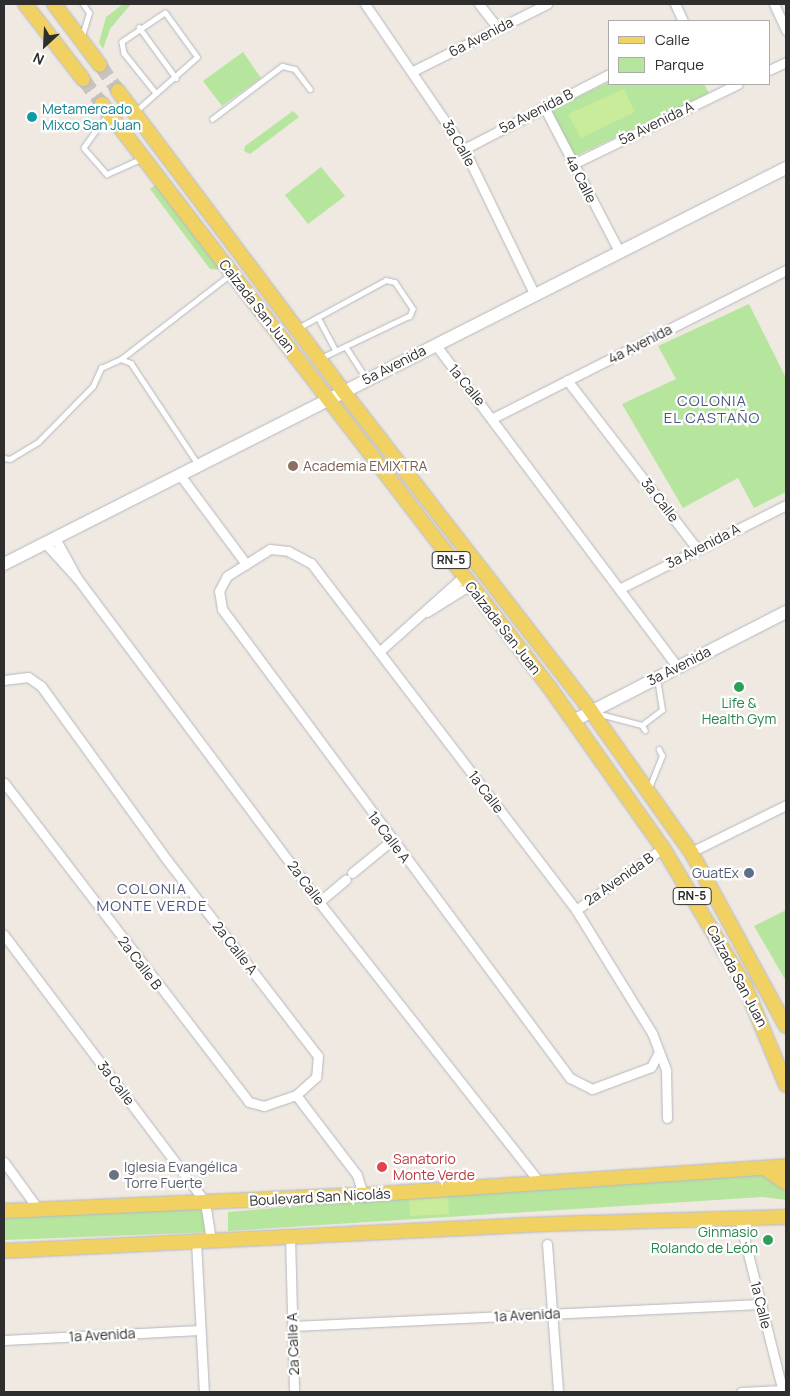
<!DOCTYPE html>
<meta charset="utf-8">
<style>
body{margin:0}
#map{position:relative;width:790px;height:1396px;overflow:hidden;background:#efe9e1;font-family:Manrope,sans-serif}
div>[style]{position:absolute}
.green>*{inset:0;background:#b6e59e}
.pitch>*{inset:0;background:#c9ec9a}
.primary-tunnel>*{height:14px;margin-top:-7px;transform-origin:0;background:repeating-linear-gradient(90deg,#c8c4bd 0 14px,transparent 0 21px)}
.roads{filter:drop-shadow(0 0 1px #b4b7c1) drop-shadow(0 0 1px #b4b7c1)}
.lane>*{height:4.5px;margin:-2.25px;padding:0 2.25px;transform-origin:2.25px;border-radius:2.25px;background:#fff}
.street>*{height:9px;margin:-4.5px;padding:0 4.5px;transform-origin:4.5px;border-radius:4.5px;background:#fff}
.secondary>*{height:12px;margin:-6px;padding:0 6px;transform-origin:6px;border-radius:6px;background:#fff}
.primary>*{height:14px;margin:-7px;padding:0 7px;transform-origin:7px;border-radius:7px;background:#f2d163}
.dots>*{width:14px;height:14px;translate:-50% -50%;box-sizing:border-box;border:2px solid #fff;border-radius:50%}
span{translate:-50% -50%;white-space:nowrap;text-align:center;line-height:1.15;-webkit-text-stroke:4.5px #fff;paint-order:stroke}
.shield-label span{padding:1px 4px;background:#fff;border:1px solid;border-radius:4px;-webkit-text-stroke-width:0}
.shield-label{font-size:12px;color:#2e2e2e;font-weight:700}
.street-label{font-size:14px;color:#2e2e2e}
.culture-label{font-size:14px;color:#0d838f}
.left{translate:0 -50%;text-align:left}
.education-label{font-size:14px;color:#785e54}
.leisure-label{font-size:14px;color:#27864d}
.right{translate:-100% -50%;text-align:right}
.service-label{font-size:14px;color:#4e5e75}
.health-label{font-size:14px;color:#be3a42}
.worship-label{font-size:14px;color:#5b616d}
.neighbourhood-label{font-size:15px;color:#4d5680;letter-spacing:1px}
.frame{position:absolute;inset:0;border:5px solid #2e2e2e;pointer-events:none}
.legend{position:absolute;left:608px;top:20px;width:162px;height:65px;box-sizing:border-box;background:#fff;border:1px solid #ababab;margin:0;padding:6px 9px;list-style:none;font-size:15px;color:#2e2e2e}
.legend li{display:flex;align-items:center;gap:10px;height:25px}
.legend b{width:25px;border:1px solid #ababab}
.north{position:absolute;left:20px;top:20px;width:50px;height:50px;-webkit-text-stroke:4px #fff;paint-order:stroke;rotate:205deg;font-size:14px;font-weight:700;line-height:20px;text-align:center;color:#2e2e2e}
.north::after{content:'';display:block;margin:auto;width:18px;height:22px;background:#2e2e2e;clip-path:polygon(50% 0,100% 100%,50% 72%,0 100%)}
</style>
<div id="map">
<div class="green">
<div style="clip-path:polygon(123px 4px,131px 4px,110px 29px,103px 49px,99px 43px,106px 17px)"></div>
<div style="clip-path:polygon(243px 52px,261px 78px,222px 106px,203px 81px)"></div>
<div style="clip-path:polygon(609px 82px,704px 84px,709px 93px,574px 157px,551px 110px)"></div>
<div style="clip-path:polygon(293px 111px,299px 117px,250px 154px,244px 151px,245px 146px)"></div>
<div style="clip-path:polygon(321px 167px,345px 196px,308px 224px,285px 195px)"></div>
<div style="clip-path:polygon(157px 184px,222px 270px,210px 269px,150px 189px)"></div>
<div style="clip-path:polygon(749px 304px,786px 378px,786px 492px,754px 508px,738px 478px,683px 508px,622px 404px,676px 379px,658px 346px)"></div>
<div style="clip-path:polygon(786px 910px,786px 981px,754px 926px)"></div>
<div style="clip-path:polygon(786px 1165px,786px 1200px,763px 1197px,228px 1231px,228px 1212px)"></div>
<div style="clip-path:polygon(210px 1208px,213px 1232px,4px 1240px,4px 1218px)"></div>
</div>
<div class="pitch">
<div style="clip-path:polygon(624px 89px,635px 112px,581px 138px,568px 114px)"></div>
<div style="clip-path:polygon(448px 1197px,449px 1214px,410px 1216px,409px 1199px)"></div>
</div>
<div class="primary-tunnel">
<div style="left:100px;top:65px;width:32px;rotate:55deg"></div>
<div style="left:83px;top:79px;width:31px;rotate:53deg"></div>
</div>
<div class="roads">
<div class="lane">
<div style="left:139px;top:27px;width:63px;rotate:54deg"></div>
<div style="left:82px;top:36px;width:24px;rotate:-73deg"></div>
<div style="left:89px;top:13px;width:11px;rotate:-124deg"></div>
<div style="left:136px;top:111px;width:81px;rotate:-41.5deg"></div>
<div style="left:197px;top:57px;width:54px;rotate:-126deg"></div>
<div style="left:165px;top:13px;width:52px;rotate:146deg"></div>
<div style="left:122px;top:42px;width:11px;rotate:80deg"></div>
<div style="left:124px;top:53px;width:51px;rotate:51.3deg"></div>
<div style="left:107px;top:116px;width:39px;rotate:126deg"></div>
<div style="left:84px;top:148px;width:35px;rotate:49deg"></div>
<div style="left:107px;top:174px;width:36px;rotate:-24deg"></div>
<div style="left:212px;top:119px;width:88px;rotate:-37.1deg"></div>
<div style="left:282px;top:66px;width:13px;rotate:13deg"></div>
<div style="left:295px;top:69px;width:25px;rotate:53deg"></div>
<div style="left:318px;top:317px;width:38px;rotate:62deg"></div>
<div style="left:298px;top:328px;width:100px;rotate:-28.6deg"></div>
<div style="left:386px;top:280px;width:9px;rotate:13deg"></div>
<div style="left:395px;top:282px;width:32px;rotate:56deg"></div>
<div style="left:413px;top:309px;width:8px;rotate:113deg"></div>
<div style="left:410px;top:316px;width:100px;rotate:154.5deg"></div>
<div style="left:346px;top:347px;width:37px;rotate:57deg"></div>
<div style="left:121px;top:359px;width:139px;rotate:-37.7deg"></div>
<div style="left:4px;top:458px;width:6px;rotate:9deg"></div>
<div style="left:10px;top:459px;width:33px;rotate:-31deg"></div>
<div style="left:38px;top:442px;width:78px;rotate:-45.5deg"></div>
<div style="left:93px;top:386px;width:20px;rotate:-66deg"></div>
<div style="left:101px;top:368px;width:22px;rotate:-24deg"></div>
<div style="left:121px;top:359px;width:11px;rotate:22deg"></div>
<div style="left:131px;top:363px;width:121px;rotate:56.4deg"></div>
<div style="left:596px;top:713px;width:48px;rotate:14.6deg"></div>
<div style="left:642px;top:725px;width:6px;rotate:59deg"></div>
<div style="left:642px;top:725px;width:25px;rotate:-37deg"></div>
<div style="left:662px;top:710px;width:31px;rotate:-99deg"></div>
<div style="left:649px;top:788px;width:35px;rotate:-68deg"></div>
<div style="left:662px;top:756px;width:7px;rotate:-117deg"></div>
</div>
<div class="street">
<div style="left:365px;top:4px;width:176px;rotate:55.7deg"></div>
<div style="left:464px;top:149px;width:160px;rotate:64.1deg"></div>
<div style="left:479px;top:4px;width:31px;rotate:52deg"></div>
<div style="left:675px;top:4px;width:19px;rotate:65deg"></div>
<div style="left:774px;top:4px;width:29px;rotate:65deg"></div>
<div style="left:415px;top:70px;width:148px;rotate:-26.6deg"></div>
<div style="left:769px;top:70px;width:19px;rotate:-25deg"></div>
<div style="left:544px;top:107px;width:162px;rotate:62.5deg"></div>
<div style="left:464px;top:149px;width:163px;rotate:-27.3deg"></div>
<div style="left:573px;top:164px;width:183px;rotate:-25.9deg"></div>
<div style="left:435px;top:344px;width:403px;rotate:53.1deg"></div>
<div style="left:567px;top:380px;width:213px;rotate:52.4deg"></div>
<div style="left:493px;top:418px;width:328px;rotate:-26.8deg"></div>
<div style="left:180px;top:475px;width:111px;rotate:53.4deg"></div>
<div style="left:55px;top:538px;width:46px;rotate:61.2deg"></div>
<div style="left:45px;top:543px;width:47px;rotate:47.6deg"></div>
<div style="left:77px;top:578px;width:404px;rotate:53.2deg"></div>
<div style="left:319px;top:902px;width:359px;rotate:51.8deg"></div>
<div style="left:621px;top:588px;width:185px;rotate:-26.7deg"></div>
<div style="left:427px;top:612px;width:51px;rotate:-32.1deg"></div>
<div style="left:380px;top:651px;width:113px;rotate:-41.8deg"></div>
<div style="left:4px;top:680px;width:24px;rotate:-7deg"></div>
<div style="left:28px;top:677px;width:16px;rotate:35deg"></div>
<div style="left:41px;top:686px;width:215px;rotate:54.1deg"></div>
<div style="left:167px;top:860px;width:247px;rotate:52.4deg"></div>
<div style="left:318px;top:1056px;width:21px;rotate:95deg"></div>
<div style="left:316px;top:1077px;width:27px;rotate:138deg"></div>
<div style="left:296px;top:1095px;width:34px;rotate:161deg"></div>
<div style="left:264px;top:1106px;width:16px;rotate:-165deg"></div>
<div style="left:249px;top:1102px;width:402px;rotate:-127.5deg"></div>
<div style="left:691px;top:852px;width:106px;rotate:-26.3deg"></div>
<div style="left:352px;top:873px;width:50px;rotate:-39.4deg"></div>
<div style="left:319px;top:902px;width:35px;rotate:-40deg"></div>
<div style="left:576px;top:910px;width:107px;rotate:-35.5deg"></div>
<div style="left:4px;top:935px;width:334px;rotate:53deg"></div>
<div style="left:205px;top:1202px;width:38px;rotate:81deg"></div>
<div style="left:658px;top:1054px;width:15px;rotate:118deg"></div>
<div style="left:651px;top:1067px;width:63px;rotate:159.6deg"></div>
<div style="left:592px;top:1089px;width:25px;rotate:-153deg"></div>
<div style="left:570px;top:1078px;width:584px;rotate:-126.58deg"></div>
<div style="left:222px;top:609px;width:18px;rotate:-99deg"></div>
<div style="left:219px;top:591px;width:17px;rotate:-62deg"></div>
<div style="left:227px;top:576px;width:51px;rotate:-32.1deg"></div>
<div style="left:270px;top:549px;width:18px;rotate:6deg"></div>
<div style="left:288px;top:551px;width:26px;rotate:28deg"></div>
<div style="left:311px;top:563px;width:437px;rotate:52.6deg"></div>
<div style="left:576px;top:910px;width:145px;rotate:58.3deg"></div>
<div style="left:652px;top:1033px;width:40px;rotate:69deg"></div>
<div style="left:666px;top:1070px;width:48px;rotate:88.8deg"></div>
<div style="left:296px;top:1095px;width:101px;rotate:52.7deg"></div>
<div style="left:357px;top:1175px;width:21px;rotate:73deg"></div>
<div style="left:4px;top:1162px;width:58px;rotate:54.1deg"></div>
<div style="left:739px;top:1218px;width:179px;rotate:75.8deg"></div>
<div style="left:290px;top:1236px;width:156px;rotate:88.5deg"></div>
<div style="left:196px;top:1241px;width:151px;rotate:87deg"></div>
<div style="left:547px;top:1244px;width:148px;rotate:85.7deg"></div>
<div style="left:292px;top:1326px;width:470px;rotate:-2.7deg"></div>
<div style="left:4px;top:1340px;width:196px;rotate:-2.9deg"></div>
<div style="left:741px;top:1392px;width:41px;rotate:-2.8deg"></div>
</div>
<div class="secondary">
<div style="left:4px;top:564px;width:877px;rotate:-26.86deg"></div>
<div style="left:573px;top:721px;width:239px;rotate:-27.1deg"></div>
</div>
<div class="primary">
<div style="left:25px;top:4px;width:95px;rotate:52.3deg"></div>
<div style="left:54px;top:4px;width:76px;rotate:53deg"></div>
<div style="left:118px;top:91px;width:375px;rotate:53.1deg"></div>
<div style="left:343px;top:391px;width:405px;rotate:52.2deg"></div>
<div style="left:591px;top:711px;width:173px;rotate:54.7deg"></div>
<div style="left:691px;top:852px;width:198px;rotate:61.4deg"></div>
<div style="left:102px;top:104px;width:736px;rotate:52.51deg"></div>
<div style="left:550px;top:688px;width:196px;rotate:54.8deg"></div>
<div style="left:663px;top:848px;width:161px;rotate:59.3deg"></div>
<div style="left:745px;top:986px;width:107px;rotate:67.5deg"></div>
<div style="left:764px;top:1168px;width:27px;rotate:34deg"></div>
<div style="left:4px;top:1211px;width:359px;rotate:-2.6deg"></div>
<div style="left:363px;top:1195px;width:424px;rotate:-3.9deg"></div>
<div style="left:4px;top:1251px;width:545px;rotate:-2.84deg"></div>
<div style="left:548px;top:1224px;width:238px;rotate:-1.7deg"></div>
</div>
</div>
<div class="dots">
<div style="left:32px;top:117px;background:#0f9aa8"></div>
<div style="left:293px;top:466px;background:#8d6e63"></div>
<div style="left:739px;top:687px;background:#2e9e5b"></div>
<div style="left:749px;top:873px;background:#5c6f8a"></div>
<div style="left:382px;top:1167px;background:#e0444e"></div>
<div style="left:114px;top:1175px;background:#6b7280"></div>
<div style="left:768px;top:1240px;background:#2e9e5b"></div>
</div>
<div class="shield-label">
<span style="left:451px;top:560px">RN-5</span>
<span style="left:692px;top:896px">RN-5</span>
</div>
<div class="street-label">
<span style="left:481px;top:37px;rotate:-27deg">6a Avenida</span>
<span style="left:536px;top:111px;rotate:-27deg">5a Avenida B</span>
<span style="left:656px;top:123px;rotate:-26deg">5a Avenida A</span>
<span style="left:459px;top:143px;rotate:60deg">3a Calle</span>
<span style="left:581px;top:179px;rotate:63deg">4a Calle</span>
<span style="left:257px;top:306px;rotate:52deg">Calzada San Juan</span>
<span style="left:640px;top:344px;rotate:-27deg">4a Avenida</span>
<span style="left:394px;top:365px;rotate:-27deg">5a Avenida</span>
<span style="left:467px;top:385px;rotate:51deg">1a Calle</span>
<span style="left:660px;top:500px;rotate:52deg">3a Calle</span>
<span style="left:703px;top:546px;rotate:-27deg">3a Avenida A</span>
<span style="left:503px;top:628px;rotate:52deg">Calzada San Juan</span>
<span style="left:679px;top:666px;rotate:-27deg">3a Avenida</span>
<span style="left:486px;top:792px;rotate:53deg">1a Calle</span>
<span style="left:389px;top:837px;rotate:53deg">1a Calle A</span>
<span style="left:619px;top:879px;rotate:-35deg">2a Avenida B</span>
<span style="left:306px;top:883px;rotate:53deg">2a Calle</span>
<span style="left:235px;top:948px;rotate:52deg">2a Calle A</span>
<span style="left:140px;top:963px;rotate:53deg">2a Calle B</span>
<span style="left:737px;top:976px;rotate:62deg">Calzada San Juan</span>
<span style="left:116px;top:1083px;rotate:53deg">3a Calle</span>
<span style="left:320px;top:1197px;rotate:-3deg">Boulevard San Nicolás</span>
<span style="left:761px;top:1305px;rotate:76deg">1a Calle</span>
<span style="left:527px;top:1315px;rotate:-3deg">1a Avenida</span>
<span style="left:102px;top:1335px;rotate:-3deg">1a Avenida</span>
<span style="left:293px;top:1344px;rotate:-92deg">2a Calle A</span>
</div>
<div class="culture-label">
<span class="left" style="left:42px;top:117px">Metamercado<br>Mixco San Juan</span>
</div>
<div class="education-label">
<span class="left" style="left:303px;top:466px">Academia EMIXTRA</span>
</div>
<div class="leisure-label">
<span style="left:739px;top:711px">Life &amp;<br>Health Gym</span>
<span class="right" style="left:758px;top:1240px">Ginmasio<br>Rolando de León</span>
</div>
<div class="service-label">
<span class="right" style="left:739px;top:873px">GuatEx</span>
</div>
<div class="health-label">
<span class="left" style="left:393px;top:1167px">Sanatorio<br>Monte Verde</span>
</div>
<div class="worship-label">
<span class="left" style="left:124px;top:1175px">Iglesia Evangélica<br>Torre Fuerte</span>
</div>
<div class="neighbourhood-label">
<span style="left:712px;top:409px">COLONIA<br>EL CASTAÑO</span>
<span style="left:152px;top:897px">COLONIA<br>MONTE VERDE</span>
</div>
<div class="frame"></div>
<ul class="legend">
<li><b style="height:6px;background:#f2d163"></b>Calle</li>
<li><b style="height:14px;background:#b6e59e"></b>Parque</li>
</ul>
<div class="north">N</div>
</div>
